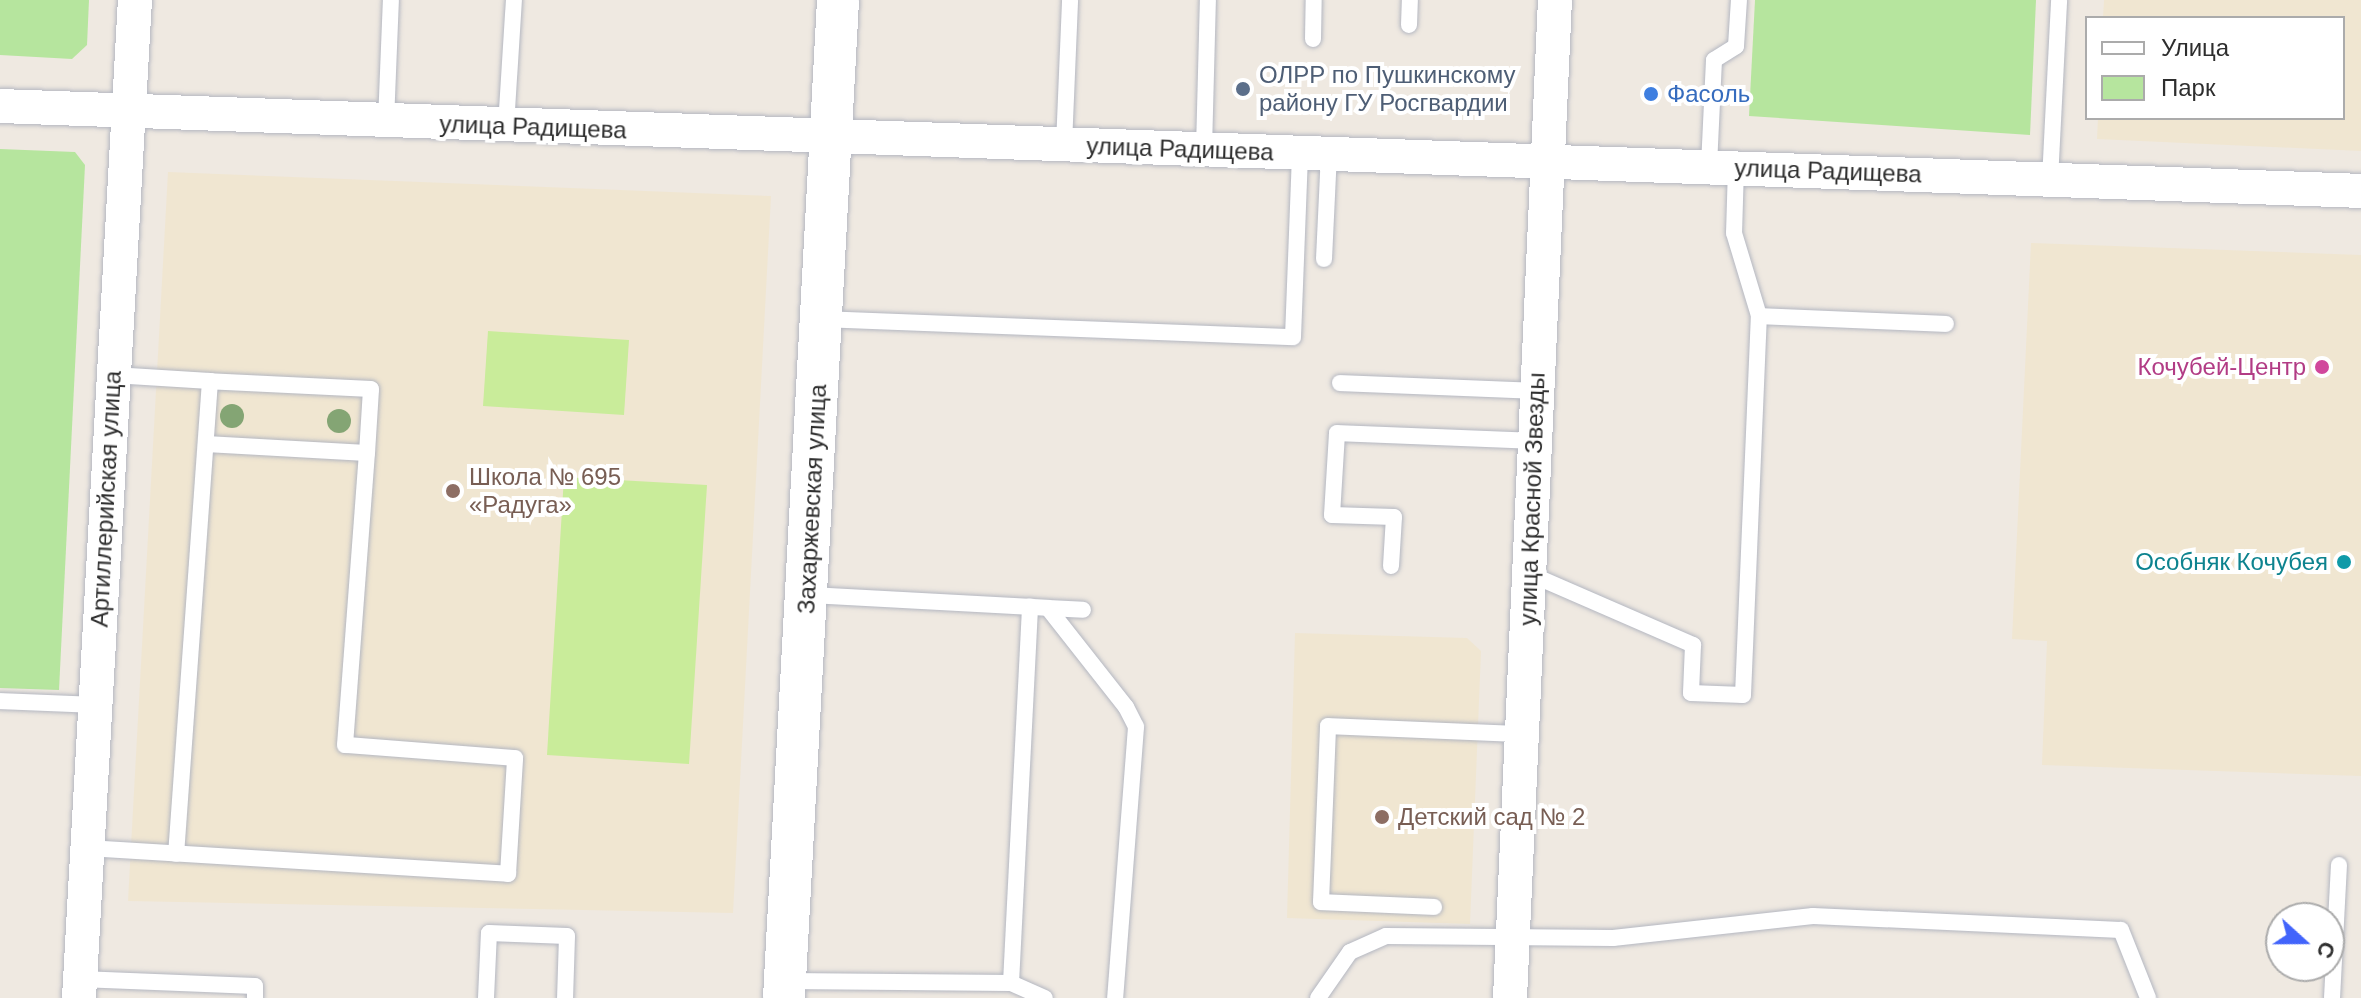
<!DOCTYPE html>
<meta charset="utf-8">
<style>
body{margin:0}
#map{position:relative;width:2361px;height:998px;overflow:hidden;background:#efe9e1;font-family:Helvetica,sans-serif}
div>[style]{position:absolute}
.education>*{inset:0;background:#f0e6d1}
.green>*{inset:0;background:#b6e59e}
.pitch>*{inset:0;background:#c9ec9a}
.roads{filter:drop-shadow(0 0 2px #b4b7c1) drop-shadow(0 0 2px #b4b7c1)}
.service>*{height:16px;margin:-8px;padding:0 8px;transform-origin:8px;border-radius:8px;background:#fff}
.minor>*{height:34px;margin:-17px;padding:0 17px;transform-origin:17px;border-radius:17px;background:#fff}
.tertiary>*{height:42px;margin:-21px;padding:0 21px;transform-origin:21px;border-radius:21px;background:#fff}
.trees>*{width:24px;height:24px;margin:-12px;border-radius:50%;background:#84a574}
.dots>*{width:22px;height:22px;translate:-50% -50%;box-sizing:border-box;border:4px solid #fff;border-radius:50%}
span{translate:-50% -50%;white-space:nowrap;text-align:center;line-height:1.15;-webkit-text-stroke:8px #fff;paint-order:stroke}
.service-label{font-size:24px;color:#4e5e75}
.left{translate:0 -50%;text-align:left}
.shop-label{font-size:24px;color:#366cbe}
.street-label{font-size:24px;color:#2e2e2e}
.hotel-label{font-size:24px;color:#b23c85}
.right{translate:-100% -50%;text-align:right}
.education-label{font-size:24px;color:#785e54}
.culture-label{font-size:24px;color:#0d838f}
.legend{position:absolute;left:2085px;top:16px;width:260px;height:104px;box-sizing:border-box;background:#fff;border:2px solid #ababab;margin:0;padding:10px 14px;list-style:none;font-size:24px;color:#2e2e2e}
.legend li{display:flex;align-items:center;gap:16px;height:40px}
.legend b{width:40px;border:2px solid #ababab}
.north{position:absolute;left:2265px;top:902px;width:80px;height:80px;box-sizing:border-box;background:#fff;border:2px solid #ababab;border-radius:50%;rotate:111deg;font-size:22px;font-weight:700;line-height:32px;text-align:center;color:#2e2e2e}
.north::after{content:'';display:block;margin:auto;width:28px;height:36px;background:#4264fb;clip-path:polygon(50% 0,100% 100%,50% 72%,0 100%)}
</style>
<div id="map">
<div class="education">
<div style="clip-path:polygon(2104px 0,2361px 0,2361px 151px,2097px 139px,2098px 118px,2343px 118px,2343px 18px,2103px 18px)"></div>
<div style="clip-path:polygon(168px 172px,771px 196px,733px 913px,128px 901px)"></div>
<div style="clip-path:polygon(2031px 243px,2361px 255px,2361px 776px,2042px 765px,2047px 641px,2012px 639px)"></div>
<div style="clip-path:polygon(1295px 633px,1467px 638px,1481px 651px,1470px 924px,1287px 918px)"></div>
</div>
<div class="green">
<div style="clip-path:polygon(0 0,89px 0,87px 45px,72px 59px,0 55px)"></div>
<div style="clip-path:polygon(1755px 0,2036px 0,2030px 135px,1749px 116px)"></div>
<div style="clip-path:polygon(0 149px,75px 152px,85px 165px,59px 690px,0 688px)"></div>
</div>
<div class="pitch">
<div style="clip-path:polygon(488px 331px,629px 340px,624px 415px,483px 406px)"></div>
<div style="clip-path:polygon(564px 477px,707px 485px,689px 764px,547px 755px)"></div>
</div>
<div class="roads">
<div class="service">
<div style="left:1409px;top:25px;width:25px;rotate:-88deg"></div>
<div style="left:1313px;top:39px;width:39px;rotate:-89deg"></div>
<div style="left:386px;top:122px;width:122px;rotate:-87.7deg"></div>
<div style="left:506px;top:126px;width:126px;rotate:-86.4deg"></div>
<div style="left:1064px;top:145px;width:145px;rotate:-87.6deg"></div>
<div style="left:1204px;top:149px;width:149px;rotate:-88.5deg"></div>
<div style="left:1709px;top:166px;width:106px;rotate:-87.3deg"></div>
<div style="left:1714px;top:60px;width:26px;rotate:-32deg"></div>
<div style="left:1736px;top:46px;width:46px;rotate:-86.3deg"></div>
<div style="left:1736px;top:167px;width:66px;rotate:91.7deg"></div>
<div style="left:1734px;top:233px;width:87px;rotate:73.2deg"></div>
<div style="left:1759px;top:316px;width:187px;rotate:2.4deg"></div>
<div style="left:2050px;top:180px;width:180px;rotate:-87.1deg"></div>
<div style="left:1324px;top:259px;width:105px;rotate:-87.3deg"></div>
<div style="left:822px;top:319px;width:471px;rotate:2.2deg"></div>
<div style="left:1293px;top:337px;width:183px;rotate:-87.8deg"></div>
<div style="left:113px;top:375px;width:97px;rotate:3.5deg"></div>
<div style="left:210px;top:381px;width:474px;rotate:94.1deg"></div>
<div style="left:1340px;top:383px;width:197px;rotate:2.3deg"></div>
<div style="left:206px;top:444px;width:161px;rotate:3.2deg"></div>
<div style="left:367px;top:453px;width:64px;rotate:-86.4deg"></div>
<div style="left:371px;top:389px;width:161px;rotate:-177.2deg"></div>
<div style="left:1391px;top:566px;width:49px;rotate:-86.5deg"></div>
<div style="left:1394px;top:517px;width:62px;rotate:-178.2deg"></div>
<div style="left:1332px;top:515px;width:82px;rotate:-86.5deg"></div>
<div style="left:1337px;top:433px;width:198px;rotate:2.3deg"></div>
<div style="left:1530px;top:574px;width:178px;rotate:23.5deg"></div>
<div style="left:1693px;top:645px;width:48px;rotate:92.4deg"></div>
<div style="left:1691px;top:693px;width:52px;rotate:2.2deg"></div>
<div style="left:1743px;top:695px;width:379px;rotate:-87.6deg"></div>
<div style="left:809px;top:595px;width:239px;rotate:3.1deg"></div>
<div style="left:1048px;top:608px;width:126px;rotate:51.8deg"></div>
<div style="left:1126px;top:707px;width:22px;rotate:63deg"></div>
<div style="left:1136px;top:727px;width:272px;rotate:94.4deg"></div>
<div style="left:1048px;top:608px;width:35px;rotate:3deg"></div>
<div style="left:0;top:701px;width:95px;rotate:2.4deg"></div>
<div style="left:87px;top:848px;width:422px;rotate:3.5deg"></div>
<div style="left:508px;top:874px;width:116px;rotate:-86.5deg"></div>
<div style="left:515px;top:758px;width:170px;rotate:-175.6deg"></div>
<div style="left:345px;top:745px;width:293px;rotate:-85.7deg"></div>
<div style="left:1434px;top:907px;width:113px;rotate:-177.5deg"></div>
<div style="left:1321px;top:902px;width:176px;rotate:-87.7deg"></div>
<div style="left:1328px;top:726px;width:194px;rotate:2.4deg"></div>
<div style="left:80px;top:979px;width:175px;rotate:2.3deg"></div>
<div style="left:255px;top:986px;width:12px;rotate:90deg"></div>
<div style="left:786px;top:981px;width:225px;rotate:0.5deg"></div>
<div style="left:1011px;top:983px;width:37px;rotate:24deg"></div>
<div style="left:1011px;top:983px;width:377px;rotate:-87.1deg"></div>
<div style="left:486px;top:998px;width:65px;rotate:-87.4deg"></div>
<div style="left:489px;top:933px;width:78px;rotate:2.2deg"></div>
<div style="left:567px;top:936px;width:62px;rotate:91.8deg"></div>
<div style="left:1318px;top:998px;width:56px;rotate:-55.2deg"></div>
<div style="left:1350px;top:952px;width:39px;rotate:-24deg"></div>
<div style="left:1386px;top:936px;width:227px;rotate:0.5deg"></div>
<div style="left:1613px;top:938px;width:201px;rotate:-6.3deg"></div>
<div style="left:1813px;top:916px;width:308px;rotate:2.6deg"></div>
<div style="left:2121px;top:930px;width:73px;rotate:68.3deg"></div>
<div style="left:2332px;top:998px;width:133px;rotate:-87deg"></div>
</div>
<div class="minor">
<div style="left:0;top:106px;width:2363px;rotate:2.06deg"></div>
<div style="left:79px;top:998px;width:1000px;rotate:-86.79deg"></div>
<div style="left:1510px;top:998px;width:999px;rotate:-87.42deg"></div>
</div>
<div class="tertiary">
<div style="left:784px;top:998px;width:999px;rotate:-86.9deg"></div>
</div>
</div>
<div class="trees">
<div style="left:232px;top:416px"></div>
<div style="left:339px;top:421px"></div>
</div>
<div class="dots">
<div style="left:1243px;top:89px;background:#5c6f8a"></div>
<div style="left:1651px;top:94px;background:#3f7fe0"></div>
<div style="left:2322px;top:367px;background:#d1479c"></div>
<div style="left:453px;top:491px;background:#8d6e63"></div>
<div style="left:2344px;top:562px;background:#0f9aa8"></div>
<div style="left:1382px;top:817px;background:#8d6e63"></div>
</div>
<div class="service-label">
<span class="left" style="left:1259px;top:89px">ОЛРР по Пушкинскому<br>району ГУ Росгвардии</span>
</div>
<div class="shop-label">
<span class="left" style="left:1667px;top:94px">Фасоль</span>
</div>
<div class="street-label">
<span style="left:533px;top:127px;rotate:2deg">улица Радищева</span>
<span style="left:1180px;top:149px;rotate:2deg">улица Радищева</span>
<span style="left:1828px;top:171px;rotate:2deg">улица Радищева</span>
<span style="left:106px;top:499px;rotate:-87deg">Артиллерийская улица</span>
<span style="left:812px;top:499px;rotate:-87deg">Захаржевская улица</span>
<span style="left:1532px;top:499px;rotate:-88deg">улица Красной Звезды</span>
</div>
<div class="hotel-label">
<span class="right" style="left:2306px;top:367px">Кочубей-Центр</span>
</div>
<div class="education-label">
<span class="left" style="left:469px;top:491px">Школа № 695<br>«Радуга»</span>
<span class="left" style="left:1398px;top:817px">Детский сад № 2</span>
</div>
<div class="culture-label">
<span class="right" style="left:2328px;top:562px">Особняк Кочубея</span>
</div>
<ul class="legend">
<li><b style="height:10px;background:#fff"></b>Улица</li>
<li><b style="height:22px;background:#b6e59e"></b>Парк</li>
</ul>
<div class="north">С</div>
</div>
